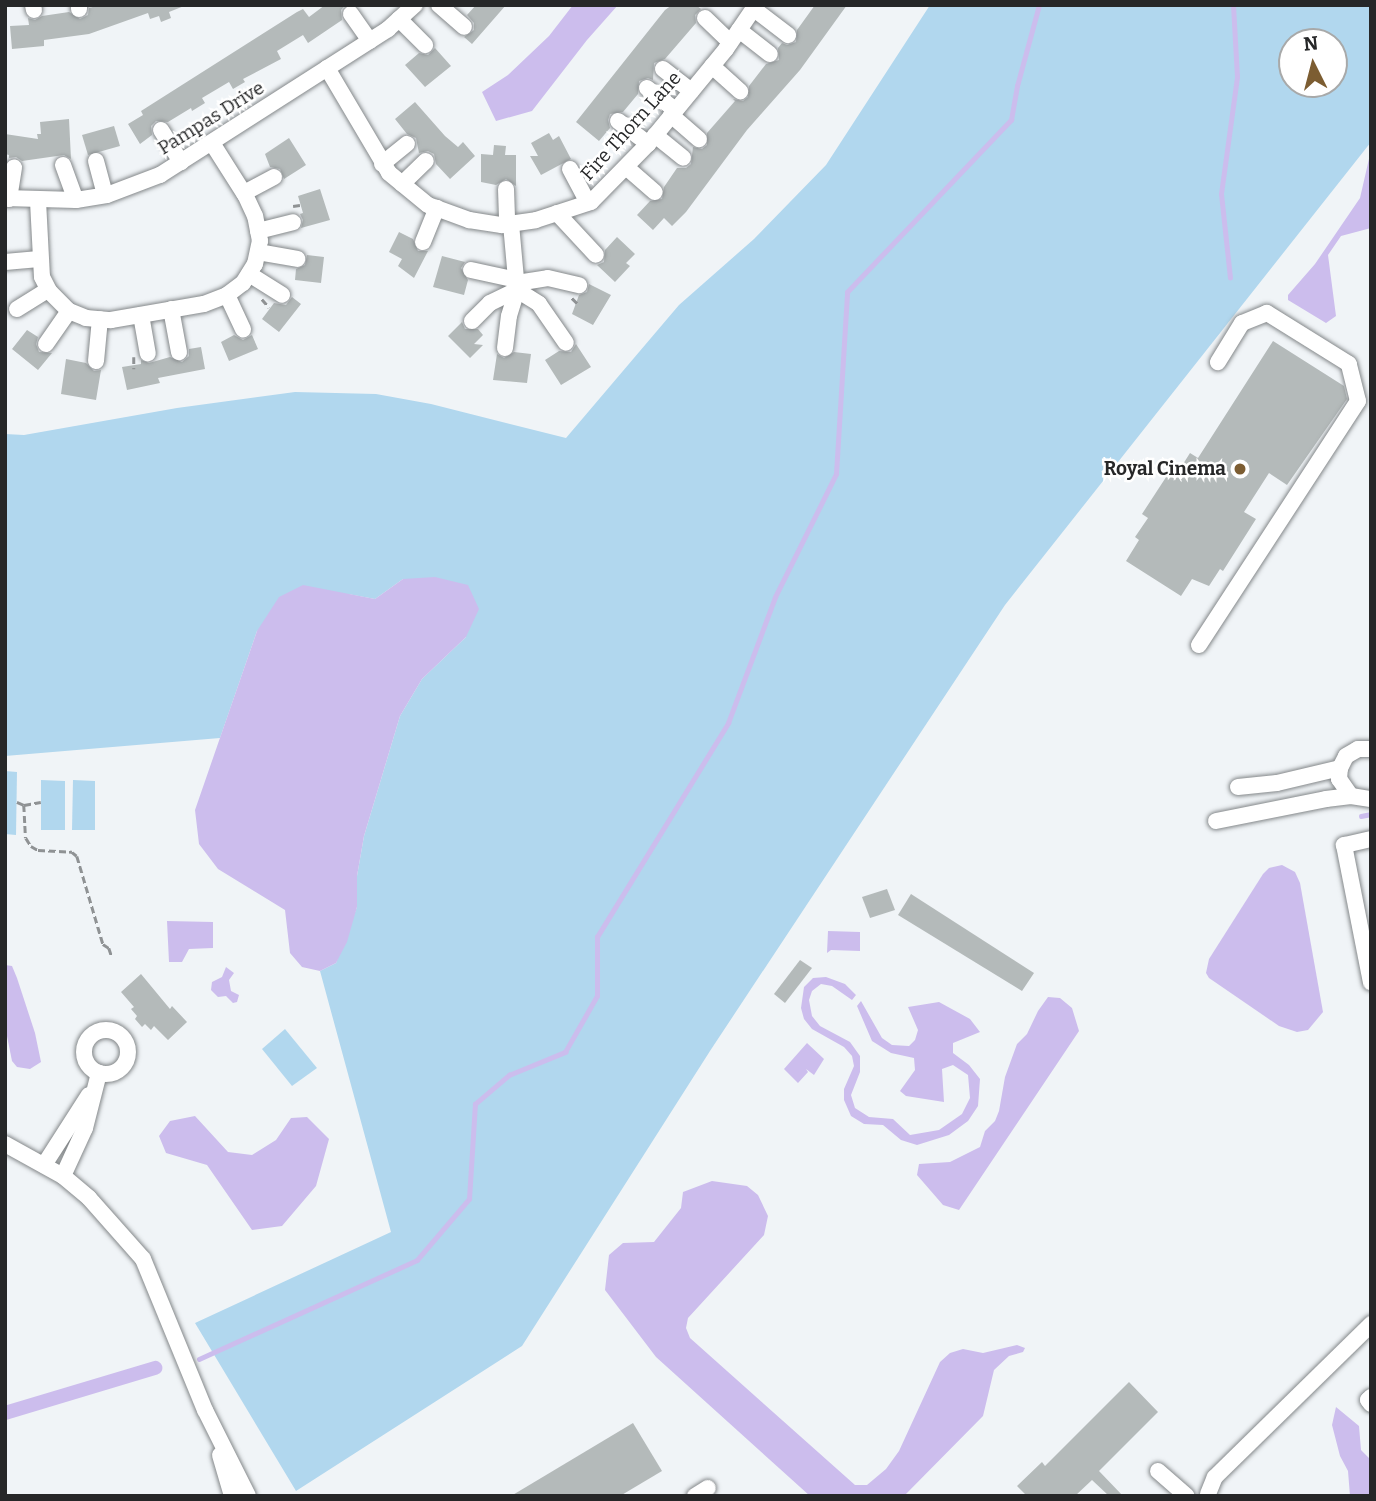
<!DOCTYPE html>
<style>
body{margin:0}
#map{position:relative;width:1376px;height:1501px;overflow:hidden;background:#f0f4f7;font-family:Bitter,serif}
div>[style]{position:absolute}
.green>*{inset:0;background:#b1d7ee}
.water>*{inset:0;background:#ccbded}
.stream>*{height:4.5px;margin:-2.25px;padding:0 2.25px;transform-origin:2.25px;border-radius:2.25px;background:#ccbded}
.canal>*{height:14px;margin:-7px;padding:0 7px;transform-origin:7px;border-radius:7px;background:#ccbded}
.building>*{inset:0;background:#b4baba}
.path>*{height:2.5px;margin-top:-1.25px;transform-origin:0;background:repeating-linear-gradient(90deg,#8f9294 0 7px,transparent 0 10.5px)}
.roads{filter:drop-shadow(0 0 2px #84888a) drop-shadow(0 0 2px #84888a)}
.minor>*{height:16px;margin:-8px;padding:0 8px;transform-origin:8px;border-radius:8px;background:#fff}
.minor>.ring{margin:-8px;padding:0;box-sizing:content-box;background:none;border:16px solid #fff;border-radius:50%}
.dots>*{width:19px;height:19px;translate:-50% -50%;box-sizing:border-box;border:4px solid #fff;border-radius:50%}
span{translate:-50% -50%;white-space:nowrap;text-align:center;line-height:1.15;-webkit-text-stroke:5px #fff;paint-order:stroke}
.street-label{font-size:19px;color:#262728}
.poi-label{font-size:19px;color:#262728;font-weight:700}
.right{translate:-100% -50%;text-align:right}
.frame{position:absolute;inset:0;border:7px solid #262728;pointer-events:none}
.north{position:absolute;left:1278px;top:28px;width:70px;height:70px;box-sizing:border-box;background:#fff;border:2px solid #a8a9a9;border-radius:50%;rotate:354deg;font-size:19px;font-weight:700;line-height:28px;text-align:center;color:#262728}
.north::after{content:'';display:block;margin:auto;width:24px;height:32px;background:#7c5d32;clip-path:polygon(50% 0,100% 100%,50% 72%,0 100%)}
</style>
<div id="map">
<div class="green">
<div style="clip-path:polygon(evenodd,930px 5px,1371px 5px,1371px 142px,1005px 605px,710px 1051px,522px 1346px,296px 1491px,195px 1323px,391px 1232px,320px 971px,336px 963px,357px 907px,357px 876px,364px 836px,400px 716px,422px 679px,466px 637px,403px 579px,375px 599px,348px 594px,257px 631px,220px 738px,5px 756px,5px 434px,24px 435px,177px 408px,295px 392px,376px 394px,431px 404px,566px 438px,679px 305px,754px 239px,826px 165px,930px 5px,1292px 42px,1334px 42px,1334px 84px,1292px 84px,1292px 42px)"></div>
<div style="clip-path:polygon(5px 771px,17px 772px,16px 835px,5px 834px)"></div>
<div style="clip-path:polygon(41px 780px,65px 781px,65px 830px,41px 830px)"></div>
<div style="clip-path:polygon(73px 780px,95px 781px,95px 830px,72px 830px)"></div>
<div style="clip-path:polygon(285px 1029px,317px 1068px,292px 1086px,262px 1049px)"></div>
</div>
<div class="water">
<div style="clip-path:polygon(573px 5px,618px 5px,587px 40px,532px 111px,496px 121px,482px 92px,508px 75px,549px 36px)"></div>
<div style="clip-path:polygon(1371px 150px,1371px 228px,1341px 236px,1328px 255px,1336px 316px,1326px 323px,1288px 300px,1288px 295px,1315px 264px,1360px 198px)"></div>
<div style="clip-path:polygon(435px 577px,468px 585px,479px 609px,466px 637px,422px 679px,400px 716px,364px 836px,357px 876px,357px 907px,347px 942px,336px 963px,320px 971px,302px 967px,290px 953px,285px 910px,218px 869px,199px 844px,195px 810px,257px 631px,279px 597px,303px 585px,375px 599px,403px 579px)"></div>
<div style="clip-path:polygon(1282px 865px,1295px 872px,1300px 883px,1323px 1012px,1308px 1030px,1297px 1032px,1279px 1026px,1209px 978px,1206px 973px,1209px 959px,1263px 874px,1269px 868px)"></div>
<div style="clip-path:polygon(167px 921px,213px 922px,213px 948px,189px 949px,182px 962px,169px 962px)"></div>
<div style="clip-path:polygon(828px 931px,860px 932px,860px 951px,831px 950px,827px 953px)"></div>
<div style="clip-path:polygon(5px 965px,12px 966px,17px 978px,35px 1033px,41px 1062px,30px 1069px,17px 1067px,12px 1061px,5px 1026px)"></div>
<div style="clip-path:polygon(226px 967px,234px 973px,229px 980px,231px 991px,239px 995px,237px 1002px,233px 1003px,226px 996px,218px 997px,211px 990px,212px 982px,222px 977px)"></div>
<div style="clip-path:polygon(826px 977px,845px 984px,856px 995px,852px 1000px,832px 986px,821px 984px,812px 991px,809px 1000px,812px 1016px,820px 1026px,850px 1042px,860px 1056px,860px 1072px,851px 1095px,855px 1108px,869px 1117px,893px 1119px,910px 1135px,939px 1130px,962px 1114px,970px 1098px,968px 1075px,953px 1065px,942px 1069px,944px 1102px,906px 1096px,900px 1091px,915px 1070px,914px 1058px,891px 1053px,872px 1041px,857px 1006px,861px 1001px,882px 1038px,892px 1045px,909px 1046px,915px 1040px,918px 1030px,908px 1007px,939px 1002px,970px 1019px,980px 1032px,953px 1043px,953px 1053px,969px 1065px,980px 1079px,978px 1106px,968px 1121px,949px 1135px,917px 1145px,901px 1140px,883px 1125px,864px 1124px,851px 1116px,844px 1100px,844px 1089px,854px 1066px,852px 1056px,844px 1047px,812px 1029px,804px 1019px,801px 1008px,804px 987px,813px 978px)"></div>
<div style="clip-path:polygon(1048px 997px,1060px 998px,1072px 1008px,1079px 1031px,959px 1210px,943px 1205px,917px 1175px,919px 1164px,950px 1162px,980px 1147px,985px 1131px,995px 1121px,999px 1111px,1005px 1077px,1017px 1044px,1027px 1034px,1038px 1011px)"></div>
<div style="clip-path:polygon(807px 1043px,824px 1059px,814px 1075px,806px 1069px,808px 1072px,798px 1083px,784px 1069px)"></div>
<div style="clip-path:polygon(195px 1116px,228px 1152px,252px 1155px,276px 1140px,291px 1118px,307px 1117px,329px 1139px,316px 1186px,282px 1226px,252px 1230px,207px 1165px,166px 1153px,159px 1136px,170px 1121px)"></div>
<div style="clip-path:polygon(712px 1181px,747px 1186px,758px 1195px,768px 1216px,764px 1235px,688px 1318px,686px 1328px,690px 1338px,855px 1485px,867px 1485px,886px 1469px,899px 1451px,940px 1362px,950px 1353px,963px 1349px,983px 1353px,1017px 1345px,1025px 1348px,1023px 1352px,1009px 1356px,994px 1370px,983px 1416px,904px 1496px,810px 1496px,656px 1357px,605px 1290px,609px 1255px,623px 1243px,654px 1242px,681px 1208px,683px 1192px)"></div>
<div style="clip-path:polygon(1336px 1407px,1359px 1426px,1361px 1450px,1371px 1460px,1371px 1496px,1350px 1496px,1348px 1471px,1340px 1456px,1332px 1425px)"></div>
</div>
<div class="stream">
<div style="left:1230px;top:278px;width:84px;rotate:-96.1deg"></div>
<div style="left:1221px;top:194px;width:118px;rotate:-82.2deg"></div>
<div style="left:1237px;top:77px;width:72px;rotate:-93.2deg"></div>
<div style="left:1361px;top:816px;width:10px;rotate:-11deg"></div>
<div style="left:199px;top:1359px;width:239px;rotate:-24.4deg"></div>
<div style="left:417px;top:1260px;width:80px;rotate:-49.6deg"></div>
<div style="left:469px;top:1199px;width:95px;rotate:-86.4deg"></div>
<div style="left:475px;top:1104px;width:45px;rotate:-40.5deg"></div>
<div style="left:509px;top:1075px;width:61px;rotate:-22.3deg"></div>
<div style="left:565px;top:1052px;width:64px;rotate:-60.3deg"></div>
<div style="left:597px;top:996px;width:59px;rotate:-90deg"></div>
<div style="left:597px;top:937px;width:251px;rotate:-58.5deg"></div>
<div style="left:728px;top:723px;width:134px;rotate:-69.5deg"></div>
<div style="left:775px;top:597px;width:137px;rotate:-63.6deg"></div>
<div style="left:836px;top:474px;width:182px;rotate:-86.5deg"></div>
<div style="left:847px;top:292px;width:238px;rotate:-46.4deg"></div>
<div style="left:1011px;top:120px;width:35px;rotate:-80deg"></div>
<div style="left:1017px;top:86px;width:84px;rotate:-74.8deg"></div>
</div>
<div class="canal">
<div style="left:5px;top:1413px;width:157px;rotate:-16.7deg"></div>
</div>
<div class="building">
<div style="clip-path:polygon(100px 5px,184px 6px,169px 12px,171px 18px,161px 22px,159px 16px,150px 19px,148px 13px,89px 34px,44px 40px,44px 46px,12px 49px,10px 26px,29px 25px,28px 18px,35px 20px,42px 16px,69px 12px,80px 19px,88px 15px,89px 8px)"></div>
<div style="clip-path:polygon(325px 5px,345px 5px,341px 10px,342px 20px,308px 43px,303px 35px,277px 51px,281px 59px,243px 79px,245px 82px,233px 89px,229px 82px,202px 98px,205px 103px,192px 111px,191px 108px,168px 122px,156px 121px,151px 126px,152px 135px,140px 144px,128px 124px,143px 115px,141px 111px,297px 12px,303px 9px,309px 17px)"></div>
<div style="clip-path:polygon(476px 5px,506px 5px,472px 44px,464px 37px,474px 30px,474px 23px,467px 15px)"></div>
<div style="clip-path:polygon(672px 5px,696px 5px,701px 9px,695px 15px,696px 23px,665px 59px,654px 63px,653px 80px,648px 78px,639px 81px,638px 94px,623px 112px,610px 114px,608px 120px,610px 128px,599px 141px,576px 122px,665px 10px)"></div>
<div style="clip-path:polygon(815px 5px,847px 5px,800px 70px,747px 130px,686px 212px,672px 226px,664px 218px,653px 230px,637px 215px,650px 201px,662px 199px,664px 187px,677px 168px,686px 168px,691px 164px,693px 147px,702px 149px,707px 145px,707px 133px,735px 101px,733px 99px,743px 101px,748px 97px,749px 86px,766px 64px,779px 60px,778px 48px,782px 43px,787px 45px,796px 42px,797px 30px)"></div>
<div style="clip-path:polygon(435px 48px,451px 66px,425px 87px,405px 65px,419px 53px,428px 55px)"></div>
<div style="clip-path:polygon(415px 102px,445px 136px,458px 147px,463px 142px,475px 156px,450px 179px,436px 164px,434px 154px,428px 151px,419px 153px,416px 138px,407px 134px,395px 119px)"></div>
<div style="clip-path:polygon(69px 119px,71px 159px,64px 155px,22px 161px,16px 157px,9px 158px,9px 155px,5px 154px,5px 134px,38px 139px,37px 134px,41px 134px,40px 122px)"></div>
<div style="clip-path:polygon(114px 126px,120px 146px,88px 155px,82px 135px)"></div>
<div style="clip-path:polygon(549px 133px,553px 140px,559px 136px,571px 159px,541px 175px,530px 156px,538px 156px,531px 143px)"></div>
<div style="clip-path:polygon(289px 138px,306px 165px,284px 179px,280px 169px,270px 167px,265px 154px)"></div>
<div style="clip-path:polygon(494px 145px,506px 146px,505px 155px,516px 155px,516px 186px,506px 179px,496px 185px,481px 182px,481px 154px,493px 155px)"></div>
<div style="clip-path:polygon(320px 189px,330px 220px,301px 228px,303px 220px,300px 214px,303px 213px,298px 196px)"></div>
<div style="clip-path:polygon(399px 232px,413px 239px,418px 251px,428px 251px,414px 278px,398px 266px,402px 259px,389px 252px)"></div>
<div style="clip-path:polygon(617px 237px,635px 254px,626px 263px,630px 266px,615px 282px,597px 265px,604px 262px,605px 250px)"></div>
<div style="clip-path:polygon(307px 255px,324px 257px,321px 283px,295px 280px,296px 269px,305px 265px)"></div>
<div style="clip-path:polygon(442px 256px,465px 262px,461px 268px,468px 280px,464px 295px,433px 287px)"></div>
<div style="clip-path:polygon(589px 284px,611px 295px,593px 325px,572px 314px,579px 295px,587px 292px)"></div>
<div style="clip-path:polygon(292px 297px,301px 304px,279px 332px,262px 319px,274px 303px,286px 305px)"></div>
<div style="clip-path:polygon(462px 322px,465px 329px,478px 329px,483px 335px,474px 344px,483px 345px,470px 358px,448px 336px)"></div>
<div style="clip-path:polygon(27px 330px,38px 337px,36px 344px,39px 352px,52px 353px,38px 370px,12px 349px)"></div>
<div style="clip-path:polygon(234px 335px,243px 340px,252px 335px,258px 349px,229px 361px,221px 342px)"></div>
<div style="clip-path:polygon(1273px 341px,1344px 386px,1347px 399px,1287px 485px,1269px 473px,1244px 512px,1256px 519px,1223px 571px,1220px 569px,1209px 586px,1192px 579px,1181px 596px,1126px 561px,1139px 540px,1135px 537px,1148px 518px,1142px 514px,1172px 468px,1178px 472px,1190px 453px,1198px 458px)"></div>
<div style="clip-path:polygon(576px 344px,591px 367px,561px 385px,545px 360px,559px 351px,571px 352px)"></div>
<div style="clip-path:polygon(201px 347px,205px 369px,158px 378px,160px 383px,127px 390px,122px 367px,141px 364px,141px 360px,149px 363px,170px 357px,182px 362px,189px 356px,189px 349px)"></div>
<div style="clip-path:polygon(514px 352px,531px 354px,527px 383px,493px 380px,497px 354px,504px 358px)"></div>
<div style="clip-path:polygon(66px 359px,86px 363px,94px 371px,101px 370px,96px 400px,61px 394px)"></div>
<div style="clip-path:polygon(887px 889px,895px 910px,870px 918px,862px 897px)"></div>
<div style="clip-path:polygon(911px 894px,1034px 973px,1022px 991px,898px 915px)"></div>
<div style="clip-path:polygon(800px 960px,812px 968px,785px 1003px,774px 994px)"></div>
<div style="clip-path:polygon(141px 974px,170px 1009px,172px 1006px,187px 1022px,168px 1040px,154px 1026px,151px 1030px,145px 1024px,142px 1027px,135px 1019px,137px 1016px,131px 1009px,134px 1007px,121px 992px)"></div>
<div style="clip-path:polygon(1129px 1382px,1158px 1412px,1099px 1471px,1123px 1496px,1109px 1496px,1092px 1480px,1075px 1496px,1027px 1496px,1017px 1486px,1042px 1462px,1045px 1466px)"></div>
<div style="clip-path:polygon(633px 1423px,662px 1471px,620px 1496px,511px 1496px)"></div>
</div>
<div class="path">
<div style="left:293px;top:206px;width:7px;rotate:-8deg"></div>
<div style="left:572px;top:298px;width:10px;rotate:45deg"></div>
<div style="left:262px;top:299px;width:11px;rotate:49deg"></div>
<div style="left:134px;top:357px;width:12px;rotate:90deg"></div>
<div style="left:17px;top:802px;width:8px;rotate:23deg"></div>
<div style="left:24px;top:805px;width:17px;rotate:-10deg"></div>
<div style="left:24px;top:805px;width:33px;rotate:87deg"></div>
<div style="left:26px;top:838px;width:9px;rotate:58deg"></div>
<div style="left:31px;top:846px;width:8px;rotate:30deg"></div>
<div style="left:38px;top:850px;width:34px;rotate:3deg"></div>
<div style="left:72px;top:852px;width:6px;rotate:39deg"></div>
<div style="left:77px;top:856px;width:92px;rotate:73.5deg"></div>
<div style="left:103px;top:944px;width:7px;rotate:34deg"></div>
<div style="left:109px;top:948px;width:9px;rotate:72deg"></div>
</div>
<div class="roads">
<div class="minor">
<div style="left:33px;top:5px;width:5px;rotate:79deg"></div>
<div style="left:79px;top:5px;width:4px;rotate:90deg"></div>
<div style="left:439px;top:5px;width:33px;rotate:41deg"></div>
<div style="left:754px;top:9px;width:43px;rotate:37.4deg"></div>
<div style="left:351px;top:14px;width:33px;rotate:55deg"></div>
<div style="left:705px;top:18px;width:35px;rotate:44deg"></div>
<div style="left:399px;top:19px;width:37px;rotate:45deg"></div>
<div style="left:739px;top:30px;width:39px;rotate:38deg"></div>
<div style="left:712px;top:66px;width:38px;rotate:42deg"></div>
<div style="left:327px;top:68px;width:122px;rotate:59.4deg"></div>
<div style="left:389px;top:173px;width:50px;rotate:39.4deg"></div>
<div style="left:428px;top:205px;width:44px;rotate:20.1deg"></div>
<div style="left:469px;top:220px;width:33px;rotate:9deg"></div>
<div style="left:502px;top:225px;width:34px;rotate:-8deg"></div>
<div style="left:536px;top:220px;width:58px;rotate:-18.1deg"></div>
<div style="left:591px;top:202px;width:81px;rotate:-45.5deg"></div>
<div style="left:648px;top:144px;width:123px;rotate:-50.6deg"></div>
<div style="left:726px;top:49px;width:53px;rotate:-55.7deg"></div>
<div style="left:663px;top:69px;width:36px;rotate:38deg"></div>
<div style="left:647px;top:88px;width:36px;rotate:38deg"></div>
<div style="left:671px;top:115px;width:37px;rotate:41deg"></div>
<div style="left:618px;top:121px;width:38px;rotate:37deg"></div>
<div style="left:161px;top:130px;width:38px;rotate:58deg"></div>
<div style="left:655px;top:135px;width:36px;rotate:39deg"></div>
<div style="left:96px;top:161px;width:35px;rotate:75deg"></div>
<div style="left:382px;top:164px;width:32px;rotate:-39deg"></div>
<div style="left:63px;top:165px;width:37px;rotate:70deg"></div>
<div style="left:626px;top:167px;width:38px;rotate:41deg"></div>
<div style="left:570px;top:169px;width:38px;rotate:62deg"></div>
<div style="left:402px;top:184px;width:33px;rotate:-44deg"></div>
<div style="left:506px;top:189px;width:36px;rotate:88deg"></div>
<div style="left:244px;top:193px;width:34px;rotate:-28deg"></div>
<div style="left:5px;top:198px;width:71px;rotate:1.6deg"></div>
<div style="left:76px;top:200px;width:31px;rotate:-9deg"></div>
<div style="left:107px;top:195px;width:57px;rotate:-20.7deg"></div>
<div style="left:160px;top:175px;width:271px;rotate:-32.6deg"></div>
<div style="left:388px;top:29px;width:36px;rotate:-42deg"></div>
<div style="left:9px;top:199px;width:32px;rotate:-81deg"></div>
<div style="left:38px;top:201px;width:76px;rotate:87deg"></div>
<div style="left:42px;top:277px;width:16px;rotate:63deg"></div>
<div style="left:49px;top:291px;width:28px;rotate:45deg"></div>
<div style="left:69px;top:311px;width:18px;rotate:22deg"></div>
<div style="left:86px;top:318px;width:25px;rotate:5deg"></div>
<div style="left:111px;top:320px;width:94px;rotate:-9.8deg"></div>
<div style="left:204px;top:304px;width:25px;rotate:-21deg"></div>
<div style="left:227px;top:295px;width:20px;rotate:-37deg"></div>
<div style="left:243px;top:283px;width:22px;rotate:-58deg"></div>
<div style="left:255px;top:264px;width:24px;rotate:-78deg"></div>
<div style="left:260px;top:241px;width:25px;rotate:-101deg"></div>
<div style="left:255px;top:216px;width:23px;rotate:-115deg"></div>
<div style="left:245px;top:195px;width:62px;rotate:-122.4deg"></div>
<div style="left:557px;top:213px;width:57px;rotate:47.1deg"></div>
<div style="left:258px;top:231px;width:36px;rotate:-14deg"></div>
<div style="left:423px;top:242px;width:37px;rotate:-68deg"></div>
<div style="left:258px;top:252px;width:40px;rotate:10deg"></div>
<div style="left:5px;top:262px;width:34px;rotate:-5deg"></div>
<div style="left:471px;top:270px;width:47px;rotate:12.3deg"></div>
<div style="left:249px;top:274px;width:39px;rotate:32deg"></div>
<div style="left:517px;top:283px;width:31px;rotate:-9deg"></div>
<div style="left:548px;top:278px;width:32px;rotate:13deg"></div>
<div style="left:517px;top:290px;width:26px;rotate:32deg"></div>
<div style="left:539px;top:304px;width:47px;rotate:55.3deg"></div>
<div style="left:227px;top:295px;width:38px;rotate:65deg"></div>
<div style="left:17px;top:309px;width:36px;rotate:-32deg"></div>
<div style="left:171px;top:309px;width:44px;rotate:79.5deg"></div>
<div style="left:141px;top:315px;width:39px;rotate:80deg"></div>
<div style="left:472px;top:321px;width:25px;rotate:-45deg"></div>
<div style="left:490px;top:303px;width:30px;rotate:-26deg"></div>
<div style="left:46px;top:344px;width:40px;rotate:-55.1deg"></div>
<div style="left:505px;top:348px;width:32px;rotate:-83deg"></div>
<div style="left:509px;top:316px;width:27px;rotate:-73deg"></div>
<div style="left:517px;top:290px;width:66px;rotate:-95.2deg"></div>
<div style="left:96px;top:361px;width:42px;rotate:-84.6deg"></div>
<div style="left:1199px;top:645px;width:291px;rotate:-56.9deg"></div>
<div style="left:1358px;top:401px;width:38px;rotate:-104deg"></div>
<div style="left:1349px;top:364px;width:97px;rotate:-148.1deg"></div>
<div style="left:1267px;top:313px;width:27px;rotate:158deg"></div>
<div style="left:1242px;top:323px;width:46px;rotate:121.6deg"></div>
<div style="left:1238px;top:787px;width:39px;rotate:-6deg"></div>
<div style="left:1277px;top:783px;width:65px;rotate:-13.4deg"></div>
<div style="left:1351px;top:796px;width:21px;rotate:-125deg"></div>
<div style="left:1339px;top:779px;width:11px;rotate:-85deg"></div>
<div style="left:1340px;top:768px;width:13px;rotate:-63deg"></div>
<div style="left:1346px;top:756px;width:14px;rotate:-30deg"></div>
<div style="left:1358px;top:749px;width:13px"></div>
<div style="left:1216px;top:821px;width:112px;rotate:-11.3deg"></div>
<div style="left:1326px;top:799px;width:25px;rotate:-7deg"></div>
<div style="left:1351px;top:796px;width:20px;rotate:9deg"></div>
<div style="left:1371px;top:839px;width:28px;rotate:167deg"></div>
<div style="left:1344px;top:845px;width:140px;rotate:78.9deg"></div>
<div class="ring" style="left:84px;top:1030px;width:28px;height:28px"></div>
<div style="left:5px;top:1144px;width:66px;rotate:28.9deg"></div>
<div style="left:63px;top:1176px;width:34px;rotate:40deg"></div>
<div style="left:89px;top:1198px;width:81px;rotate:48.5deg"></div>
<div style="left:143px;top:1259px;width:163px;rotate:67.7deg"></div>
<div style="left:205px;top:1410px;width:96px;rotate:63.4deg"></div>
<div style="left:44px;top:1165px;width:83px;rotate:-57.3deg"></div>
<div style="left:63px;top:1176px;width:53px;rotate:-65.4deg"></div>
<div style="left:85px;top:1128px;width:57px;rotate:-75.7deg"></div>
<div style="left:1371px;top:1397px;width:4px;rotate:135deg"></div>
<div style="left:1368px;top:1400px;width:5px;rotate:53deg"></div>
<div style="left:220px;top:1455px;width:43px;rotate:73.7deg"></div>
<div style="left:1158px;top:1471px;width:38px;rotate:41deg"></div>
<div style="left:1208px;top:1494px;width:18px;rotate:-68deg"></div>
<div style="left:1215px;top:1477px;width:219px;rotate:-44.4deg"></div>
<div style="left:695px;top:1496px;width:15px;rotate:-32deg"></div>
</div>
</div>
<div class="dots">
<div style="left:1240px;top:469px;background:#7c5d32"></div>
</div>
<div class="street-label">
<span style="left:211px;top:118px;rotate:-32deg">Pampas Drive</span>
<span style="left:631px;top:126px;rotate:-48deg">Fire Thorn Lane</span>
</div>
<div class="poi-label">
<span class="right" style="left:1226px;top:469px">Royal Cinema</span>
</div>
<div class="frame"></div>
<div class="north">N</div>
</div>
